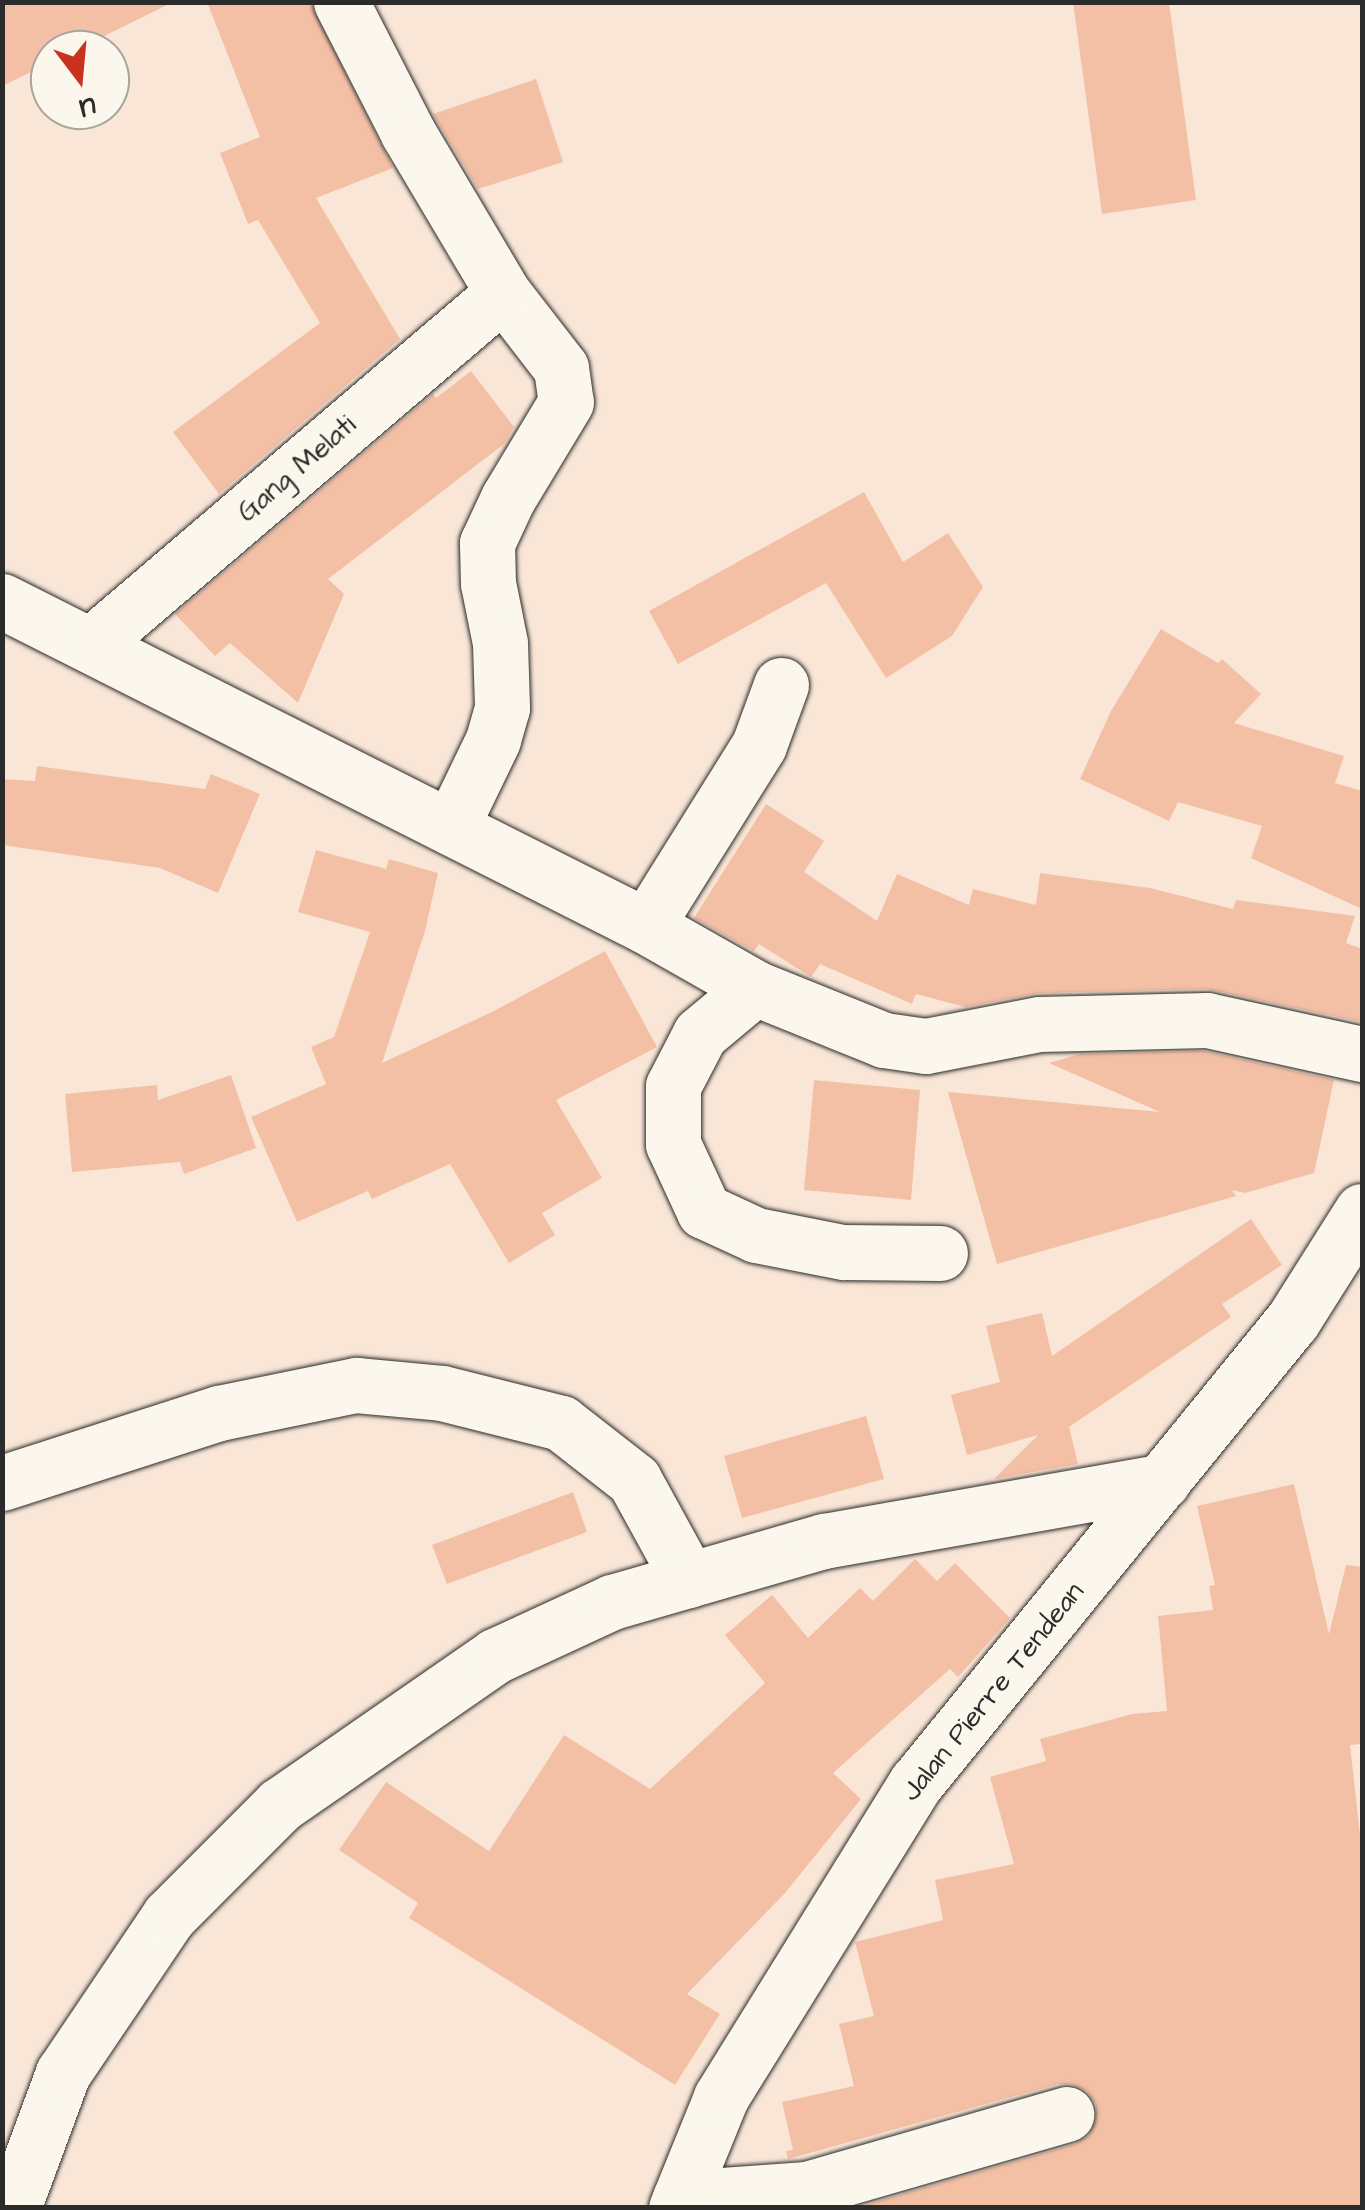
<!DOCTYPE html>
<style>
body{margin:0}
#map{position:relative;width:1365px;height:2210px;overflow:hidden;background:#f9e6d7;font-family:"Architects Daughter",sans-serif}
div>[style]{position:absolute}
.building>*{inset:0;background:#f4c0a5}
.roads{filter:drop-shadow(0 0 2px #2b2b2b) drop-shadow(0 0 2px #2b2b2b)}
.minor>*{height:55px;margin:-27.5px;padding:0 27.5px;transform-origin:27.5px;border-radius:27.5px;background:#fbf7ec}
.tertiary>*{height:55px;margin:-27.5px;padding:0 27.5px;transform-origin:27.5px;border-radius:27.5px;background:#fbf7ec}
span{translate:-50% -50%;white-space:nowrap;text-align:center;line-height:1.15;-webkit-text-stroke:8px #fbf7ec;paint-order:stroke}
.street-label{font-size:28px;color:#2b2b2b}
.frame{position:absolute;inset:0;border:5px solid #2b2b2b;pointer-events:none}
.north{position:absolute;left:30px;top:30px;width:100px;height:100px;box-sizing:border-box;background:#fbf7ec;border:2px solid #a8a59f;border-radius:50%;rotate:164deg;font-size:28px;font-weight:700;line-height:40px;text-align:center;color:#2b2b2b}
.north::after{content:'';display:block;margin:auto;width:35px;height:45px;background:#c8321e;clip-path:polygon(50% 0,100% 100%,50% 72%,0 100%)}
</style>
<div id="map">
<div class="building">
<div style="clip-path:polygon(2px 2px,173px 2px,76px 50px,50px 50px,50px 63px,2px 86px)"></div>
<div style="clip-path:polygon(207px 2px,310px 2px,393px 168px,316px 198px,400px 339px,219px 494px,173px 432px,320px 323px,258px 220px,248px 224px,220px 153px,260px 137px)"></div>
<div style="clip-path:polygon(1073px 2px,1169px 2px,1196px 200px,1102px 214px)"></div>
<div style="clip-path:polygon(536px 79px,563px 162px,478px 189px,433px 114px)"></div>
<div style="clip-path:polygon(471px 371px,514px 427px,504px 444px,328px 579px,344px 594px,298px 703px,230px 643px,215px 656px,175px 614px,433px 394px,436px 398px)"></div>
<div style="clip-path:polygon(864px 492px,903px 562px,948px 533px,983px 587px,952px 636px,886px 678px,826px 583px,678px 664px,649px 611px)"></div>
<div style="clip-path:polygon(1161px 629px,1218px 663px,1222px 659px,1261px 694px,1234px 723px,1344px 756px,1335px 783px,1362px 791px,1362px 909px,1251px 858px,1262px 826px,1178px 802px,1169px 821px,1080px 779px,1111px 711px)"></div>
<div style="clip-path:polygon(37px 766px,205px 789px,211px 774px,260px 794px,218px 893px,160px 868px,2px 845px,2px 779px,35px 781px)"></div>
<div style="clip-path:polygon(766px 804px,824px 841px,804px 872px,877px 921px,897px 874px,969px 905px,973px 889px,1036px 905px,1040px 873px,1150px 888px,1233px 909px,1236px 900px,1355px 916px,1346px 943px,1362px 949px,1362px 1022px,1207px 989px,1038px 993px,965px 1007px,916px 994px,912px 1004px,820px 964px,811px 977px,759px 944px,754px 951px,694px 918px)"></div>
<div style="clip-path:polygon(316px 850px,386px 869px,389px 859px,438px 873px,425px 931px,382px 1063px,494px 1011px,605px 951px,657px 1047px,556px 1100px,602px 1178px,542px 1213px,555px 1235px,509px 1263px,450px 1164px,372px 1199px,368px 1191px,297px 1222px,251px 1117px,326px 1084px,311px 1047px,334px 1037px,370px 932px,298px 912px)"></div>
<div style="clip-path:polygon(1204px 1051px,1334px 1080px,1314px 1173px,1245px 1193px,1232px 1190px,1236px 1196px,997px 1264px,948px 1092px,1160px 1112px,1049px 1063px,1080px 1054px)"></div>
<div style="clip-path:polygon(231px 1075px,256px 1148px,184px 1174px,180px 1162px,72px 1172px,65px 1094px,157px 1085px,158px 1100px)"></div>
<div style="clip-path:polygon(814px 1080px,920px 1090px,911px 1200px,804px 1190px)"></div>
<div style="clip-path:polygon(1251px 1219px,1282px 1265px,1222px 1304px,1231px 1317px,1069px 1427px,1078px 1464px,994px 1479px,1038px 1435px,967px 1455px,951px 1395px,1000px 1382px,986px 1326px,1042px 1313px,1052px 1356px)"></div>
<div style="clip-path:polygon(866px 1416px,884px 1479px,742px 1518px,724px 1456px)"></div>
<div style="clip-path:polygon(1294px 1484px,1329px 1634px,1346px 1565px,1362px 1567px,1362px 1744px,1350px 1745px,1362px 1852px,1362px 2208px,855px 2208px,1075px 2144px,1089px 2135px,1096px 2120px,1096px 2104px,1087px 2091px,1072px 2084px,1058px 2084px,788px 2159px,786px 2151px,793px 2150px,782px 2102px,854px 2086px,839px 2024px,874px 2016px,855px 1942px,943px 1920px,935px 1880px,1014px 1864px,990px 1777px,1046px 1761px,1040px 1739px,1132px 1714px,1167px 1711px,1158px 1616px,1213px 1610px,1209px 1586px,1215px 1585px,1197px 1506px)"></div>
<div style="clip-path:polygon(573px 1492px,587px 1532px,447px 1584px,432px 1545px)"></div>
<div style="clip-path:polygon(915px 1559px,937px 1581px,955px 1563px,1010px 1618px,958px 1677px,950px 1669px,833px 1773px,861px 1799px,785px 1893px,687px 1994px,720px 2014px,675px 2085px,409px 1918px,418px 1903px,339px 1850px,386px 1782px,489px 1851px,564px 1735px,650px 1789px,765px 1683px,725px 1635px,772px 1595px,808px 1638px,860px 1588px,873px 1601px)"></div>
</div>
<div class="roads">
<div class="minor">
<div style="left:341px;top:2px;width:147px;rotate:62.9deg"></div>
<div style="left:408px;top:133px;width:186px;rotate:59.3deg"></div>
<div style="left:503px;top:293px;width:95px;rotate:52.3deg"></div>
<div style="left:561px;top:368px;width:34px;rotate:82deg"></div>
<div style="left:566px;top:402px;width:112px;rotate:121.1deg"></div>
<div style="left:508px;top:498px;width:50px;rotate:115deg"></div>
<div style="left:487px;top:543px;width:40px;rotate:88.6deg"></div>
<div style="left:488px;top:583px;width:61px;rotate:78.7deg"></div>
<div style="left:500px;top:643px;width:65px;rotate:88.2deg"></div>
<div style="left:502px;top:708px;width:33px;rotate:106deg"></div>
<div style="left:493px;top:740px;width:97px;rotate:115.8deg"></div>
<div style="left:2px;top:601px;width:721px;rotate:26.78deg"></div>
<div style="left:646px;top:926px;width:125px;rotate:29.6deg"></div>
<div style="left:755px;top:988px;width:139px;rotate:22deg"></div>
<div style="left:884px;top:1040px;width:42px;rotate:8.1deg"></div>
<div style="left:926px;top:1046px;width:115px;rotate:-11deg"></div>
<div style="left:1039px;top:1024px;width:168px;rotate:-1.4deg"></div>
<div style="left:1207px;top:1020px;width:159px;rotate:12.4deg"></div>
<div style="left:92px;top:644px;width:540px;rotate:-40.5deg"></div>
<div style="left:646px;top:926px;width:213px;rotate:-58deg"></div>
<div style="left:759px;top:745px;width:64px;rotate:-69.9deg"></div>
<div style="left:755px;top:988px;width:72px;rotate:140.1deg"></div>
<div style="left:700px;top:1034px;width:59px;rotate:117.4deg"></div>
<div style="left:673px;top:1086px;width:58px;rotate:90deg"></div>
<div style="left:673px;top:1144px;width:74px;rotate:65.2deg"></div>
<div style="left:704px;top:1211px;width:57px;rotate:24.8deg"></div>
<div style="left:756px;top:1235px;width:89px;rotate:11.1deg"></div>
<div style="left:843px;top:1252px;width:97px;rotate:0.6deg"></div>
<div style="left:2px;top:1483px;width:228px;rotate:-17.9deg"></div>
<div style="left:219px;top:1413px;width:140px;rotate:-11.6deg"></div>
<div style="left:356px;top:1385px;width:86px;rotate:5.3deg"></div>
<div style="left:442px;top:1393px;width:123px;rotate:14.1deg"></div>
<div style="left:561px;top:1423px;width:93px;rotate:38deg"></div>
<div style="left:634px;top:1480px;width:114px;rotate:61.2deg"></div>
<div style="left:680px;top:2198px;width:127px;rotate:-4.1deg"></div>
<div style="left:807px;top:2189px;width:270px;rotate:-16.1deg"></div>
<div style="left:13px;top:2208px;width:144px;rotate:-69.7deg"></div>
<div style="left:63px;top:2073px;width:189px;rotate:-56deg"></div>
<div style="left:169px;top:1916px;width:157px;rotate:-45deg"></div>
<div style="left:280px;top:1805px;width:262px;rotate:-34.7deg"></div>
<div style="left:495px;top:1656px;width:129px;rotate:-24.8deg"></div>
<div style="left:612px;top:1602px;width:221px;rotate:-16.1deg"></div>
<div style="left:824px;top:1541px;width:344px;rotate:-10deg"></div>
</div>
<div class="tertiary">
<div style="left:676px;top:2208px;width:120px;rotate:-67.9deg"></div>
<div style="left:721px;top:2097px;width:370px;rotate:-58.2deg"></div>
<div style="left:916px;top:1783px;width:597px;rotate:-50.85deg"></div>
<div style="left:1293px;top:1320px;width:129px;rotate:-57.7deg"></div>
</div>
</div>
<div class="street-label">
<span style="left:297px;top:469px;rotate:-41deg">Gang Melati</span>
<span style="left:993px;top:1692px;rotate:-51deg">Jalan Pierre Tendean</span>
</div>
<div class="frame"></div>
<div class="north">U</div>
</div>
